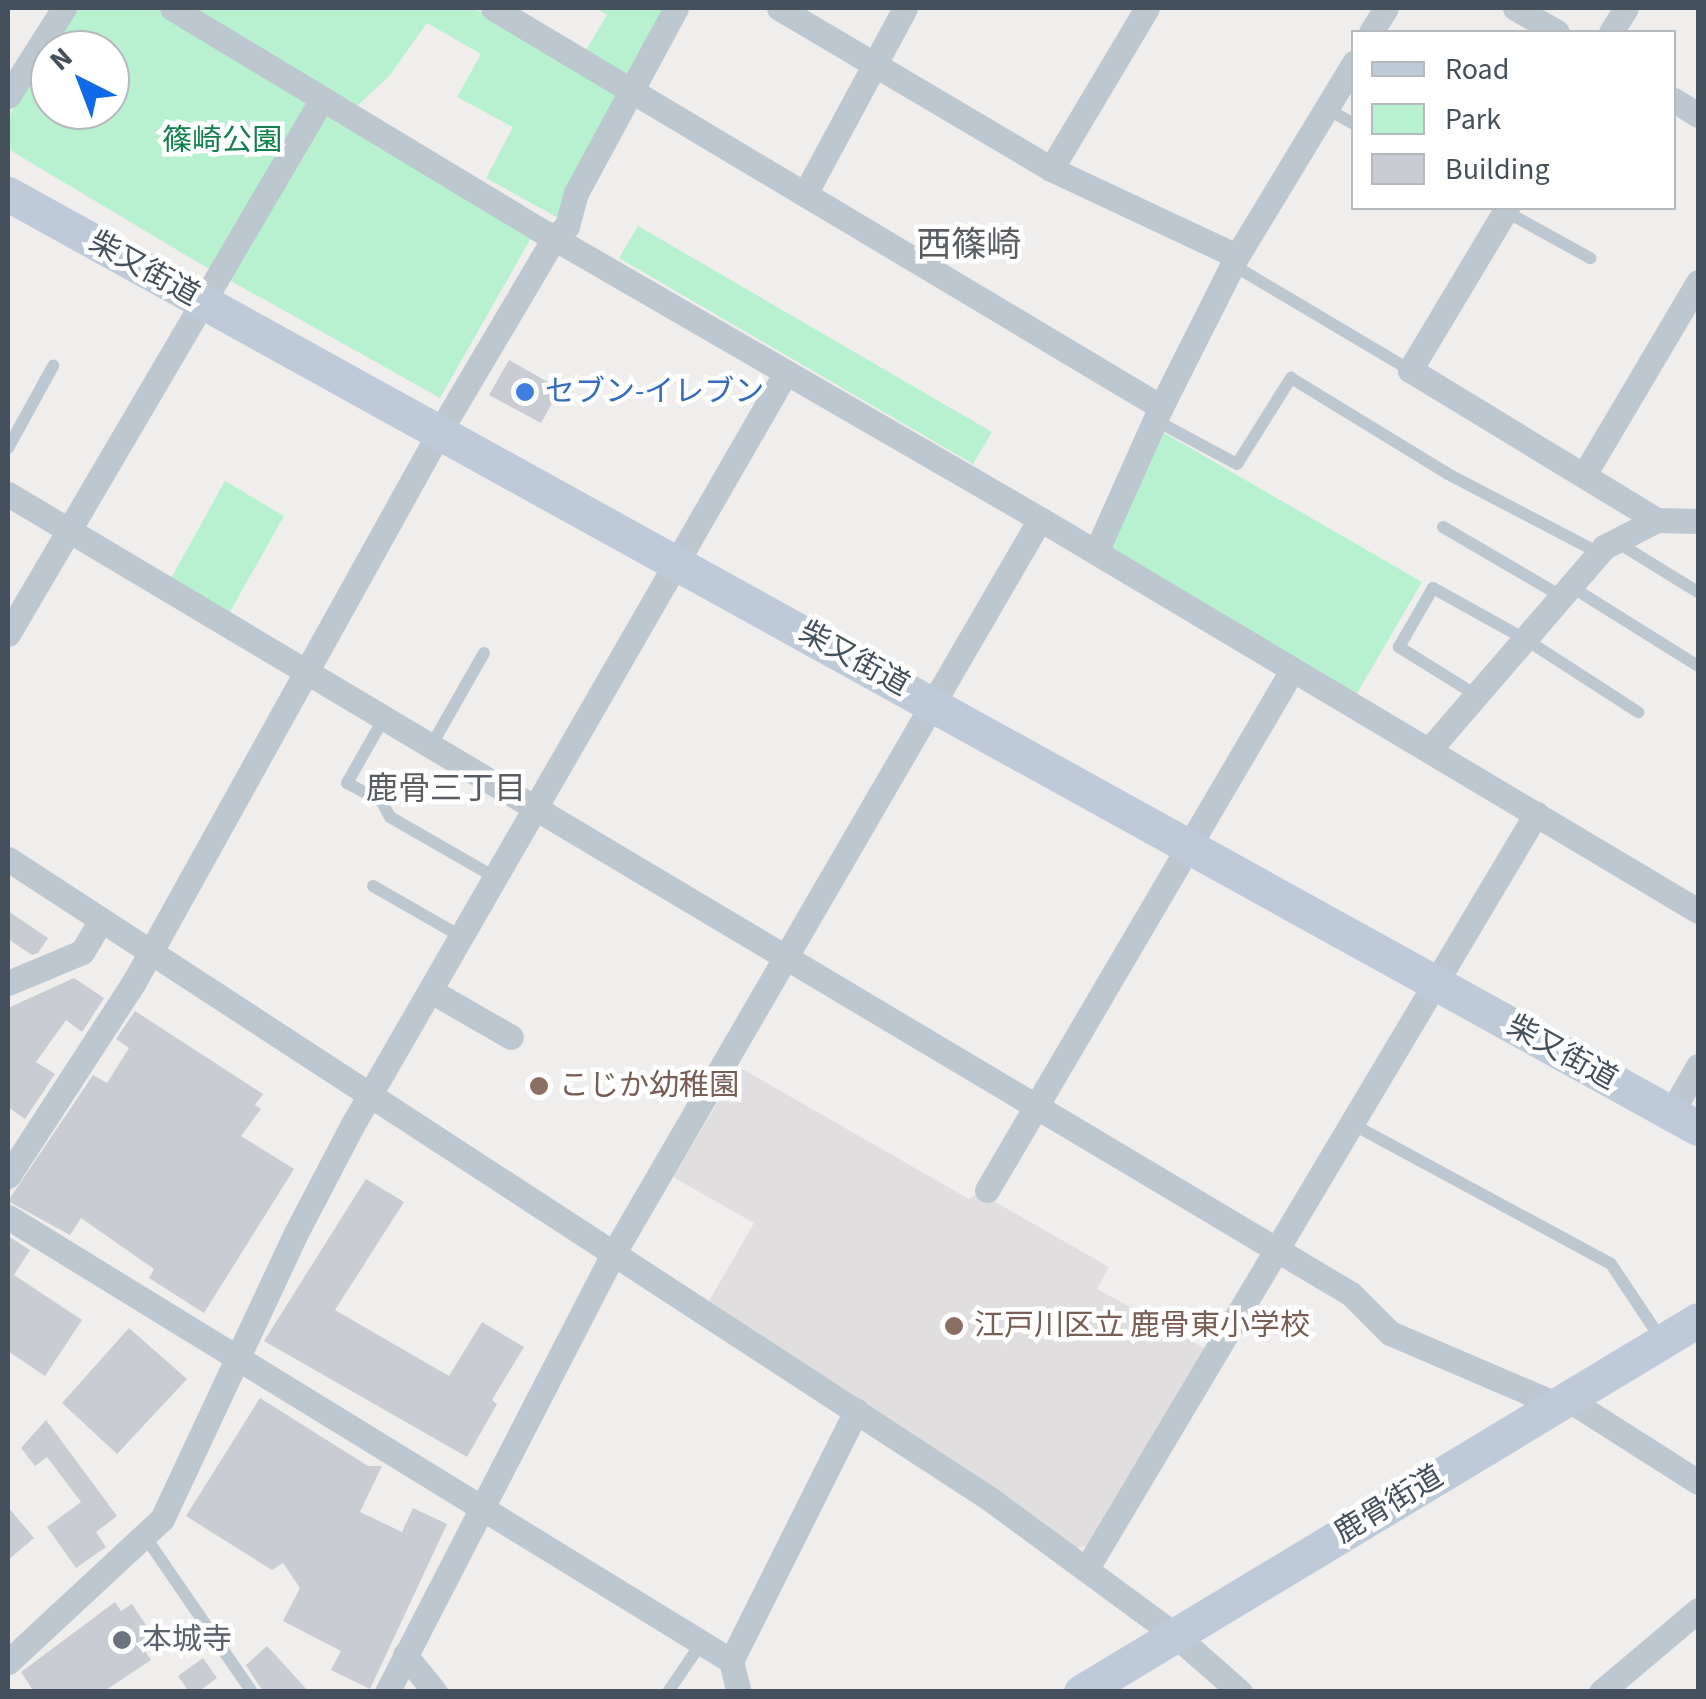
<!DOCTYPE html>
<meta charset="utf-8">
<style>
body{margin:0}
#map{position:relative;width:1706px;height:1699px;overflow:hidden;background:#f0eded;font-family:"Source Sans 3","Noto Sans JP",sans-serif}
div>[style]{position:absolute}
.education>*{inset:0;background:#e1dedf}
.green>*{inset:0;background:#b8f1cf}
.building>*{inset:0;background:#c9ccd2}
.lane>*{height:12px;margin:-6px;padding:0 6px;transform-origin:6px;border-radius:6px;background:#bcc7d0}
.street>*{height:25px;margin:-12.5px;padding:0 12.5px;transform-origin:12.5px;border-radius:12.5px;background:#bcc7d0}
.secondary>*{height:35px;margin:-17.5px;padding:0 17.5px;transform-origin:17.5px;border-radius:17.5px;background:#becad7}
.dots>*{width:28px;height:28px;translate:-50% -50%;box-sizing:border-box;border:5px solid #fff;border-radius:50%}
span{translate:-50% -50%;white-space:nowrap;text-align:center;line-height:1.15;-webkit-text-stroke:9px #fff;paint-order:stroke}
.park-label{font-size:30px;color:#12804a}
.street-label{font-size:30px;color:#44505b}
.shop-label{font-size:30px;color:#366cbe}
.left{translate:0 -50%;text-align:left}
.education-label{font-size:30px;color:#785e54}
.worship-label{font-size:30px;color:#5b616d}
.neighbourhood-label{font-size:32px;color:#595d62}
.quarter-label{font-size:35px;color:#595d62}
.frame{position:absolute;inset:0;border:10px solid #44505b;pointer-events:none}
.legend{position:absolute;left:1351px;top:30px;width:325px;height:180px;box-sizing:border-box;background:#fff;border:2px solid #b4b9bd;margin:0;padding:12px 18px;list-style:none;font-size:30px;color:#44505b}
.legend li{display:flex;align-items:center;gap:20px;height:50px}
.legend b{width:50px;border:2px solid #b4b9bd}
.north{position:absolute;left:30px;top:30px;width:100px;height:100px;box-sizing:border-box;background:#fff;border:2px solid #b4b9bd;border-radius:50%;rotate:318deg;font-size:28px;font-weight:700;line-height:40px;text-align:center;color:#44505b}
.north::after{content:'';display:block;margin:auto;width:35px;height:45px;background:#106ae7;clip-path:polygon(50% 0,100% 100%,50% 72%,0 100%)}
</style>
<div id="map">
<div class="education">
<div style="clip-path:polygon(739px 1067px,969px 1199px,978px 1192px,1109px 1267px,1097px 1289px,1206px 1349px,1087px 1546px,1077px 1548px,708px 1303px,754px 1223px,673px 1177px)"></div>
</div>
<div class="green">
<div style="clip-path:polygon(evenodd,74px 8px,474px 8px,619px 93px,560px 219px,486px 178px,513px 127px,457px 97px,481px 54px,427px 23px,390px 75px,354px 109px,531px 238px,440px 398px,199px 263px,8px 149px,8px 118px,74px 8px,50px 50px,110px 50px,110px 110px,50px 110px,50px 50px)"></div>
<div style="clip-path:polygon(596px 8px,665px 8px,627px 76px,586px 50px,607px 15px)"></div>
<div style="clip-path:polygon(638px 226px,992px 432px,973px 464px,619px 258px)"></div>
<div style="clip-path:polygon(1159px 430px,1422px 582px,1356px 695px,1098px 547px)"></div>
<div style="clip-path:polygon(225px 481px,284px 516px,227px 617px,169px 582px)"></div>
</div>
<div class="building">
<div style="clip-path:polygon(509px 360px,560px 389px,541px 423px,489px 395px)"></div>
<div style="clip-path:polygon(8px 911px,48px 938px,38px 953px,32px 955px,8px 939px)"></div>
<div style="clip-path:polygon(74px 978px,104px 998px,82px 1032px,66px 1020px,36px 1062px,55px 1074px,25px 1119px,8px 1107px,8px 1008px)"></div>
<div style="clip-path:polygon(135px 1011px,263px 1094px,255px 1105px,261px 1109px,241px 1136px,294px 1169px,204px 1313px,149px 1278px,154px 1269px,81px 1218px,70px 1235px,8px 1201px,93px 1075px,107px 1083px,129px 1048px,116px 1039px)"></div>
<div style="clip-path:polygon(366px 1179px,404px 1202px,335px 1310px,449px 1376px,482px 1322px,524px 1347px,492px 1400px,497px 1404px,467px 1457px,264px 1341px)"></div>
<div style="clip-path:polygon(8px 1236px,30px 1250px,14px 1275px,82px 1320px,45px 1376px,8px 1351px)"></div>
<div style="clip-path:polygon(129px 1328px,187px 1379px,117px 1454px,62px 1403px)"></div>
<div style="clip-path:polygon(260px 1398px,368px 1466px,382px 1466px,360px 1512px,402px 1532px,413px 1508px,447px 1524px,370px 1689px,331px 1670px,341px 1651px,283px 1621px,300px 1588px,283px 1563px,272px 1570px,186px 1516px)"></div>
<div style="clip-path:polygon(46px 1420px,117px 1516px,96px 1532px,106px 1547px,76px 1568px,47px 1527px,81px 1502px,47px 1457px,35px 1466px,21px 1448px)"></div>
<div style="clip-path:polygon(8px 1507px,34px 1538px,8px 1560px)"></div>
<div style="clip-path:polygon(115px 1602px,121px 1611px,132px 1604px,158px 1643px,145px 1651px,151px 1660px,103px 1692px,34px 1692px,21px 1672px)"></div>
<div style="clip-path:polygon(267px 1646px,281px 1661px,309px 1692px,265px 1692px,260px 1687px,246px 1665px)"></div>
<div style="clip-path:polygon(203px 1658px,217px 1678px,198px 1692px,189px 1692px,178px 1676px)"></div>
</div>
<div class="lane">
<div style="left:1327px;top:109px;width:31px;rotate:29deg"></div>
<div style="left:1501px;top:209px;width:102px;rotate:28.8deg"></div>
<div style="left:1233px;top:265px;width:206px;rotate:30.7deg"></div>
<div style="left:1155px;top:420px;width:93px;rotate:28.2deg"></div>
<div style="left:1237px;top:464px;width:102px;rotate:-57.9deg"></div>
<div style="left:1291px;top:378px;width:184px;rotate:31.4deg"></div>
<div style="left:1448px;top:474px;width:170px;rotate:27.6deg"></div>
<div style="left:8px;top:448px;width:94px;rotate:-61.2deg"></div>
<div style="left:1443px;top:527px;width:137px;rotate:30.3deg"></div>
<div style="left:1615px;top:541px;width:97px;rotate:31.6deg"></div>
<div style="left:1570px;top:586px;width:151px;rotate:32deg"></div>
<div style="left:1476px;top:695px;width:91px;rotate:-148.1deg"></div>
<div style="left:1399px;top:647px;width:68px;rotate:-60deg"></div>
<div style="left:1433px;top:588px;width:105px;rotate:29deg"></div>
<div style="left:1525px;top:639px;width:135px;rotate:32.9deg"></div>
<div style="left:384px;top:718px;width:75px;rotate:119.6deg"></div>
<div style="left:347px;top:783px;width:40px;rotate:28deg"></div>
<div style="left:382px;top:802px;width:17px;rotate:62deg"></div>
<div style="left:390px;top:817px;width:122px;rotate:29.9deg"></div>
<div style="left:431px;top:746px;width:107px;rotate:-60.3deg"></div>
<div style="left:373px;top:886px;width:103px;rotate:29.8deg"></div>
<div style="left:1354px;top:1125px;width:292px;rotate:28.4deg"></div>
<div style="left:1611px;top:1264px;width:90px;rotate:56.3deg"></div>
<div style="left:144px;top:1535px;width:191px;rotate:55.5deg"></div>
<div style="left:668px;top:1692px;width:57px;rotate:-55.8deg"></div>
</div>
<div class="street">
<div style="left:172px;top:8px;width:430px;rotate:31.1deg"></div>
<div style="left:540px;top:230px;width:578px;rotate:30.03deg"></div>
<div style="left:1040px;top:519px;width:766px;rotate:30.78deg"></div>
<div style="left:493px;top:8px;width:778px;rotate:30.85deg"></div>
<div style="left:779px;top:8px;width:316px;rotate:30.6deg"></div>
<div style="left:1051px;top:169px;width:205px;rotate:25.1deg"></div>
<div style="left:1515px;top:8px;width:48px;rotate:29.7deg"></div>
<div style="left:1371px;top:32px;width:28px;rotate:-58deg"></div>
<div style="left:1611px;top:32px;width:28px;rotate:-58deg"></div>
<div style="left:8px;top:96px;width:104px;rotate:-57.5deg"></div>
<div style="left:1674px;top:100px;width:28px;rotate:32deg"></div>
<div style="left:1051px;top:169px;width:187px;rotate:-59.2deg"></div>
<div style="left:806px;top:192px;width:209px;rotate:-61.7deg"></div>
<div style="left:1507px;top:208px;width:189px;rotate:120.9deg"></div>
<div style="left:1410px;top:370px;width:289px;rotate:31.3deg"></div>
<div style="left:1584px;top:475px;width:224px;rotate:-59.4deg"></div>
<div style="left:8px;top:494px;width:1563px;rotate:30.78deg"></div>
<div style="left:1351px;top:1294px;width:55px;rotate:45deg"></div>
<div style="left:1390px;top:1333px;width:181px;rotate:23.2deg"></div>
<div style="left:1096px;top:552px;width:159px;rotate:-65.9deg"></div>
<div style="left:1161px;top:407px;width:169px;rotate:-63.3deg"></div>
<div style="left:1237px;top:256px;width:226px;rotate:-58.8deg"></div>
<div style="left:8px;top:634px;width:620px;rotate:-59.59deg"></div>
<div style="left:1429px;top:750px;width:268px;rotate:-49.2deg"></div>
<div style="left:1604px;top:547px;width:59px;rotate:-27deg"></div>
<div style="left:1657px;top:520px;width:41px;rotate:1.4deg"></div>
<div style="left:8px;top:859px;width:1172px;rotate:33.09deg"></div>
<div style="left:990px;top:1499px;width:228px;rotate:36.3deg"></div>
<div style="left:1174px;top:1634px;width:88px;rotate:41.3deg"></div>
<div style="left:8px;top:983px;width:80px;rotate:-22.7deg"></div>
<div style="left:82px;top:952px;width:35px;rotate:-59deg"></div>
<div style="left:431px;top:991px;width:92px;rotate:29.9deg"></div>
<div style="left:1671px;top:1113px;width:54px;rotate:-60.1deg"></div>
<div style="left:8px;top:1176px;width:231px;rotate:-57deg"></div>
<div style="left:134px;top:982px;width:630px;rotate:-60.95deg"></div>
<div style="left:440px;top:431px;width:224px;rotate:-59.4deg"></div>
<div style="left:554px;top:238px;width:18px;rotate:-43deg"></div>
<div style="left:567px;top:226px;width:34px;rotate:-75deg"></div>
<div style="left:576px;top:193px;width:210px;rotate:-61.6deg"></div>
<div style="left:987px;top:1190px;width:601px;rotate:-59.59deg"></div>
<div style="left:8px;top:1217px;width:848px;rotate:31.55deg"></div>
<div style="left:731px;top:1661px;width:32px;rotate:76deg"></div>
<div style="left:1566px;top:1398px;width:156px;rotate:32.5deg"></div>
<div style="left:1087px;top:1568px;width:878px;rotate:-59.23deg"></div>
<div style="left:405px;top:1655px;width:48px;rotate:51deg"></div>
<div style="left:731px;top:1661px;width:280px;rotate:-63.4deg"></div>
<div style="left:8px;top:1662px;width:210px;rotate:-42.9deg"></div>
<div style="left:162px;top:1519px;width:318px;rotate:-64.9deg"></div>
<div style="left:297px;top:1231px;width:121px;rotate:-62.4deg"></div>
<div style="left:353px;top:1124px;width:866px;rotate:-60.06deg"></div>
<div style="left:387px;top:1692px;width:491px;rotate:-62.7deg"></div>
<div style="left:612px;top:1256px;width:852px;rotate:-59.85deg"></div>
<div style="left:1601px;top:1692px;width:127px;rotate:-40.2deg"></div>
</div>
<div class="secondary">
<div style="left:8px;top:194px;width:1931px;rotate:28.93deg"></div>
<div style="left:1081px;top:1692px;width:720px;rotate:-31.09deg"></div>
</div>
<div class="dots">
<div style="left:525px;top:392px;background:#3f7fe0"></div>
<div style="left:539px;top:1086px;background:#8d6e63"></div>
<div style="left:954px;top:1326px;background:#8d6e63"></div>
<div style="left:122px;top:1640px;background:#6b7280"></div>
</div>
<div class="park-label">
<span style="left:222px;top:141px">篠崎公園</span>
</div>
<div class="street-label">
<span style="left:144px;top:269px;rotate:29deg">柴又街道</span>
<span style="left:854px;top:659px;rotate:29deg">柴又街道</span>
<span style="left:1562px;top:1053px;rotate:29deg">柴又街道</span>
<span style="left:1389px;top:1505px;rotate:-31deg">鹿骨街道</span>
</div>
<div class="shop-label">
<span class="left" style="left:545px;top:392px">セブン-イレブン</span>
</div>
<div class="education-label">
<span class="left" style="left:559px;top:1086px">こじか幼稚園</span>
<span class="left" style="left:974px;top:1326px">江戸川区立 鹿骨東小学校</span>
</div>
<div class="worship-label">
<span class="left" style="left:142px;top:1640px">本城寺</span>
</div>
<div class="neighbourhood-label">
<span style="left:446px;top:789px">鹿骨三丁目</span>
</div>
<div class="quarter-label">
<span style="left:969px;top:245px">西篠崎</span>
</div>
<div class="frame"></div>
<ul class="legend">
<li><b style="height:12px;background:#becad7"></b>Road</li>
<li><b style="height:28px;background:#b8f1cf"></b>Park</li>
<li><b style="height:28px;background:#c9ccd2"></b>Building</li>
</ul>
<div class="north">N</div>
</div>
